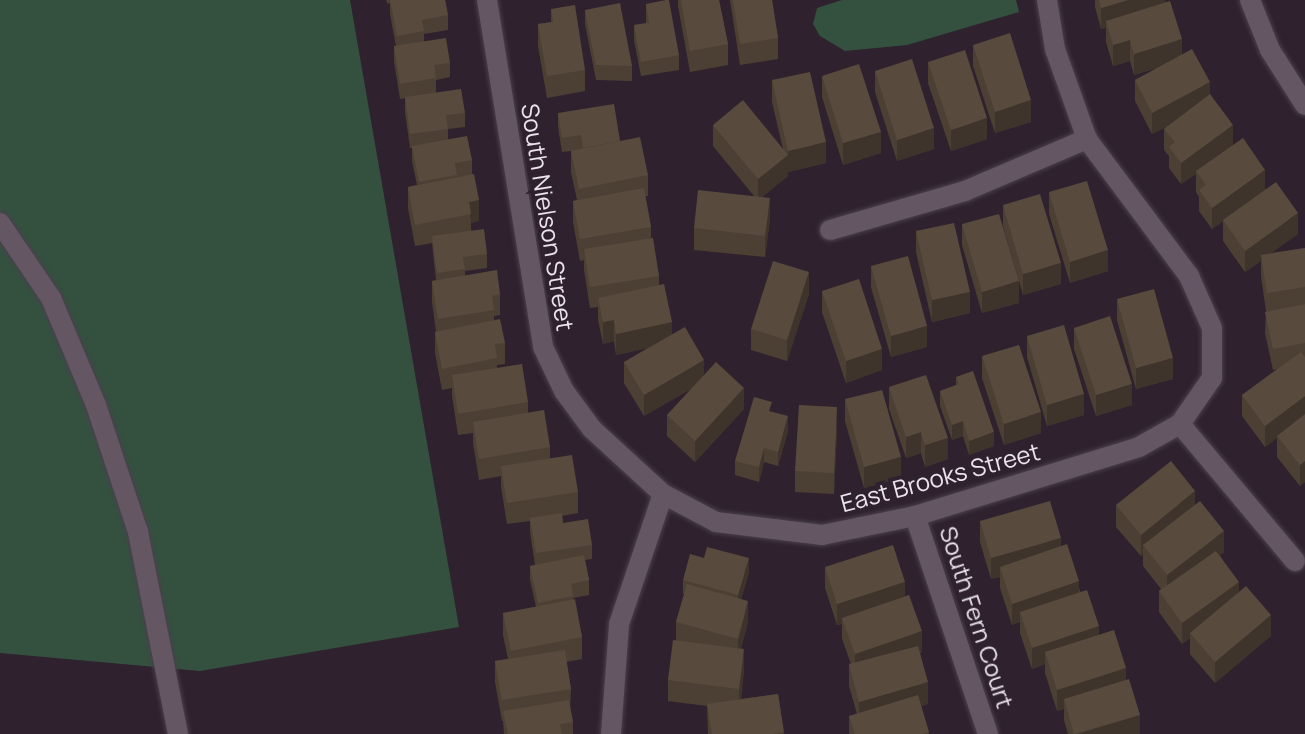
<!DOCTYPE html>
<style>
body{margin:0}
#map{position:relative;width:1305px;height:734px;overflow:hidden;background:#2f222e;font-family:Manrope,sans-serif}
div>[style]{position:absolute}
.green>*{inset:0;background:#345140}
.roads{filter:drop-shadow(0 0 2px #4a404a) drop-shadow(0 0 2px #4a404a)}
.minor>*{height:20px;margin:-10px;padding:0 10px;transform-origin:10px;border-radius:10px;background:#655664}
.tertiary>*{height:20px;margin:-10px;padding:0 10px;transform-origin:10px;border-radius:10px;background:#655664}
.wall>*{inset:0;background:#4c4034}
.shaded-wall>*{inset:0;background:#3e342b}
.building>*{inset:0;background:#584b3d}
span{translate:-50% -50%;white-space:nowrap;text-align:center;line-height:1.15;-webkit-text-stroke:8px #2f222e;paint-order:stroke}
.street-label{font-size:24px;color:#ece4ec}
</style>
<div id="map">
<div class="green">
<div style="clip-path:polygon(0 0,350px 0,459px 627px,200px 671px,0 653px)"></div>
<div style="clip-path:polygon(842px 0,1016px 0,1019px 12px,907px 45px,845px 51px,820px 36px,813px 24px,817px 8px)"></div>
</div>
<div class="roads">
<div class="minor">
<div style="left:487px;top:0;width:351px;rotate:80.8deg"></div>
<div style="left:543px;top:347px;width:49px;rotate:64.5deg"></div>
<div style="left:564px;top:391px;width:47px;rotate:53.6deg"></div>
<div style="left:592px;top:429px;width:96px;rotate:42.5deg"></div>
<div style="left:663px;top:494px;width:60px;rotate:27.8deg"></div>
<div style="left:716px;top:522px;width:107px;rotate:7deg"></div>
<div style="left:822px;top:535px;width:95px;rotate:-11.5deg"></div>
<div style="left:915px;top:516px;width:234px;rotate:-17.1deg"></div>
<div style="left:1139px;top:447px;width:47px;rotate:-29.3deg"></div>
<div style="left:1180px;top:424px;width:56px;rotate:-55.2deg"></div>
<div style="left:1212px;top:378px;width:50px;rotate:-90deg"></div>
<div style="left:1212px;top:328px;width:57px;rotate:-113.9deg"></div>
<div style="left:1189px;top:276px;width:171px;rotate:-126.7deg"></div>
<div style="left:1087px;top:139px;width:96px;rotate:-109.6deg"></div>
<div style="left:1055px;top:49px;width:50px;rotate:-99.3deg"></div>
<div style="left:0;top:223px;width:91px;rotate:55.8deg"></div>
<div style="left:51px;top:298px;width:116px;rotate:67.2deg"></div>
<div style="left:96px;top:405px;width:134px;rotate:71.7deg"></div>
<div style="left:138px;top:532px;width:206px;rotate:78.8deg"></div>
<div style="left:830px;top:230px;width:141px;rotate:-16.1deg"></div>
<div style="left:965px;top:191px;width:133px;rotate:-23.1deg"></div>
<div style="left:1180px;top:424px;width:179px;rotate:50deg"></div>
<div style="left:915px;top:516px;width:230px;rotate:71.5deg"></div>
<div style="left:611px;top:734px;width:110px;rotate:-85.8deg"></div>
<div style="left:619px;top:624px;width:137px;rotate:-71.3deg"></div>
</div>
<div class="tertiary">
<div style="left:1250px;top:0;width:54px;rotate:68.2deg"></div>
<div style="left:1270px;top:50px;width:65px;rotate:57.5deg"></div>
</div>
</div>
<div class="wall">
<div style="clip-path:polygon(386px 0,445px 0,448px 15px,448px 30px,424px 34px,424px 41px,450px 63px,450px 77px,436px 80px,436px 93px,465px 113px,465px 127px,448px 129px,448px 139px,472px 160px,472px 174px,479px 221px,471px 223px,471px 230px,487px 254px,487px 268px,465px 271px,465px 275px,500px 294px,500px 315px,494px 316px,494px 320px,505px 343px,505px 364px,497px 365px,497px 368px,528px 402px,528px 413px,550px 447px,550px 458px,578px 492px,578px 513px,562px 516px,563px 523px,592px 545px,592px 559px,585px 560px,589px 580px,589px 595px,573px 598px,582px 637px,582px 659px,566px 662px,571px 689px,570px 710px,573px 722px,573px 734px,504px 734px,503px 721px,502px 721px,495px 682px,495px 661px,508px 659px,503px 635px,503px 613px,536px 607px,530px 580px,530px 566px,535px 565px,530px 532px,530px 521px,507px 524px,501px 487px,501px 476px,479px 480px,473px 443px,473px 433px,458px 435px,452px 396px,452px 388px,442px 390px,435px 353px,435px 332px,436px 331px,432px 302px,432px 281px,436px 280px,432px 243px,415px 246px,408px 208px,408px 187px,417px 185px,412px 161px,412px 148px,410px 148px,405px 112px,405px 98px,400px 99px,394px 61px,394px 46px,396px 46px,390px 14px,390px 3px,388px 4px)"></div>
<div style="clip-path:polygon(678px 0,719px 0,728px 44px,728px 65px,690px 72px,678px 6px)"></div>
<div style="clip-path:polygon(730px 0,772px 0,778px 38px,778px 59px,740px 65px)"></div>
<div style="clip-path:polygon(1095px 0,1165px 0,1182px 55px,1210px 94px,1233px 145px,1298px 234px,1271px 253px,1305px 248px,1305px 482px,1300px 486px,1277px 457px,1277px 438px,1265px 447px,1242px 416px,1242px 395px,1277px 369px,1273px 370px,1265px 333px,1266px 311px,1261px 276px,1261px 261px,1245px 272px,1223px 241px,1223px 221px,1212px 229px,1199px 211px,1199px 197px,1196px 192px,1196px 174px,1181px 184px,1169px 168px,1169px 156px,1164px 150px,1164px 129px,1168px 126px,1152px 134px,1135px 101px,1135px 80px,1157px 68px,1134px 75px,1130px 61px,1113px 66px,1106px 42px,1106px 28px,1101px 29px,1095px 7px)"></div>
<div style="clip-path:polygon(646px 4px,679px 55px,679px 70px,641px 76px,634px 40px,634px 25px,646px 23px)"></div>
<div style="clip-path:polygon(551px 9px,585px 70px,585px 91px,547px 98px,538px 46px,538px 24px,551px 22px)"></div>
<div style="clip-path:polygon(585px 10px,632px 66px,632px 81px,596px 80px,585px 24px)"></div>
<div style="clip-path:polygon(973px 45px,1031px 122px,995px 133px,973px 66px)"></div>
<div style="clip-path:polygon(928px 62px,987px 139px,951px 151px,928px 83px)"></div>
<div style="clip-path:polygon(875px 71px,934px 149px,897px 161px,875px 92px)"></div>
<div style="clip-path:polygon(822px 76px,881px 153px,843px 165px,822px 97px)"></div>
<div style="clip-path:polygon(772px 80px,826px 163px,788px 172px,788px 170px,788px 176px,762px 197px,770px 219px,765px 257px,694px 250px,694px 228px,754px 196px,713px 146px,713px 125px,783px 149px,772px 102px)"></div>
<div style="clip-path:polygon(558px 113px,620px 141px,648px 175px,648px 196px,645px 196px,651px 227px,651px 238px,659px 276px,659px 286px,672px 334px,704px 375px,744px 409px,695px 462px,667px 436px,667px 415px,691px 389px,644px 416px,624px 383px,624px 362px,648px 348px,616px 355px,614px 341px,603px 344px,598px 320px,598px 307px,590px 308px,584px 270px,584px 260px,580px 261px,573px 222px,573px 201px,577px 200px,571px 172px,571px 151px,562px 152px,558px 127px)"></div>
<div style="clip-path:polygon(1049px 192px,1108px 271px,1070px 283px,1049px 214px)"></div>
<div style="clip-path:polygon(1003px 205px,1061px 284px,1023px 295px,1003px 226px)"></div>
<div style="clip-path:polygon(962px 224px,1019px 303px,982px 313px,962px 245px)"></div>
<div style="clip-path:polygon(916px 231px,970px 313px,932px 322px,916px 252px)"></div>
<div style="clip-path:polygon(871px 266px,927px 347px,891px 357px,871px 287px)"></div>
<div style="clip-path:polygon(822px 291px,882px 370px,846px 383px,822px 312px)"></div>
<div style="clip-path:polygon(809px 294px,787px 361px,751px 350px,751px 329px)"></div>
<div style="clip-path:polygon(1117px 299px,1173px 379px,1136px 389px,1117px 320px)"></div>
<div style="clip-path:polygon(1074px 328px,1132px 405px,1096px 416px,1074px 349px)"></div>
<div style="clip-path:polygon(1027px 336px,1084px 415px,1047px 426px,1027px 357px)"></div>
<div style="clip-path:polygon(982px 356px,1041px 433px,1004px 445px,982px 378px)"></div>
<div style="clip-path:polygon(956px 377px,994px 446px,969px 455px,963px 436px,952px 440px,940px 406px,940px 391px,956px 385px)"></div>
<div style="clip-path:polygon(889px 387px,948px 459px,925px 467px,921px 453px,906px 458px,889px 409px)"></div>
<div style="clip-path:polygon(845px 399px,901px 478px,864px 488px,845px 421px)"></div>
<div style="clip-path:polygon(837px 428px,834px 494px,795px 492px,795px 471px)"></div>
<div style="clip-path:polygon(788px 431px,778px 466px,764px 462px,759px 482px,735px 475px,735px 461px)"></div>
<div style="clip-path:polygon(1195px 504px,1224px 552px,1220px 555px,1239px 592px,1271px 636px,1215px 683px,1190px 654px,1190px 638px,1182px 644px,1159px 612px,1159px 591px,1161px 589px,1143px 566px,1143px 555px,1141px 556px,1116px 527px,1116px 505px)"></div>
<div style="clip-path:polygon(980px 521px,1061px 546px,1099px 635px,1126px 680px,1140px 734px,1068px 734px,1064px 720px,1064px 709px,1057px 711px,1045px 673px,1045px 664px,1032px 669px,1020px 633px,1020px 622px,1012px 625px,1000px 588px,1000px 577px,991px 579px,980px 542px)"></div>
<div style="clip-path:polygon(825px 567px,905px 596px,922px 652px,920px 653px,928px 704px,921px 706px,929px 734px,849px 734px,849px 716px,857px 714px,849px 686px,849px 664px,851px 664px,842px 639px,842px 624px,837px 625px,825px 588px)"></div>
<div style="clip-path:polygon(749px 573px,741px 599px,748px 622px,741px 648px,744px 670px,741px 699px,778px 694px,784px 734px,708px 734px,707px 706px,668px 701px,668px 680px,676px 640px,676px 622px,684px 594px,683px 594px,683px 580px)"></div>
</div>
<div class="shaded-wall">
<div style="clip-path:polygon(1128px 0,1165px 0,1165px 10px,1106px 21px,1106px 28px,1101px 29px,1101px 8px)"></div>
<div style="clip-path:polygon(1182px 39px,1182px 60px,1134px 75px,1134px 54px)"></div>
<div style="clip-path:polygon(1130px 40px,1130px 61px,1113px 66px,1113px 45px)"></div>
<div style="clip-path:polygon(1210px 82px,1210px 104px,1152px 134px,1152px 113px)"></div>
<div style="clip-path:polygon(1031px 100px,1031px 122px,995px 133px,995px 112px)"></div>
<div style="clip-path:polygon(987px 118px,987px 139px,951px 151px,951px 130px)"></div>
<div style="clip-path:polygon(1233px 125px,1233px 146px,1196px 171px,1196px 174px,1181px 184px,1181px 163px)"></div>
<div style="clip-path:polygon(934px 128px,934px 149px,897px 161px,897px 140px)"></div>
<div style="clip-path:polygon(881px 132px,881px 153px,843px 165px,843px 143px)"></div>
<div style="clip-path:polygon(826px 142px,826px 163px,788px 172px,788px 151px)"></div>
<div style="clip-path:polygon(788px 155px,788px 176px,758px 200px,758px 179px)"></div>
<div style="clip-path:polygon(1265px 170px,1265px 191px,1212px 229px,1212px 208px)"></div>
<div style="clip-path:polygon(770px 198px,770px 219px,765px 257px,765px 236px)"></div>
<div style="clip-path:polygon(479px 200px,479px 221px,471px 223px,469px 202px)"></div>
<div style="clip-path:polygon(1298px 213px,1298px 234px,1261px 260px,1261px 255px,1261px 261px,1245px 272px,1245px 251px)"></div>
<div style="clip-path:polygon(1108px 250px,1108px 271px,1070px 283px,1070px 262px)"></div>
<div style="clip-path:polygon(1061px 263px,1061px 284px,1023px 295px,1023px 274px)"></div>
<div style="clip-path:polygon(809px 272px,809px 294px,787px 361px,787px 340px)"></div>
<div style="clip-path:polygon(1019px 281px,1019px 303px,982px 313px,982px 292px)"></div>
<div style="clip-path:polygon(970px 292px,970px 313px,932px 322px,932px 300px)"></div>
<div style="clip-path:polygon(614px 320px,614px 341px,603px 344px,603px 322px)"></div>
<div style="clip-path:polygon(672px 322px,672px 343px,616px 355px,616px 334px)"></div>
<div style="clip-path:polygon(927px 326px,927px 347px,891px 357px,891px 336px)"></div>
<div style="clip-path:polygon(882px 349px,882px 370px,846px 383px,846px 361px)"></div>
<div style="clip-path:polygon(1173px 358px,1173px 379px,1136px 389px,1136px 368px)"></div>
<div style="clip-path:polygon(704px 360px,704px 381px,644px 416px,644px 395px)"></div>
<div style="clip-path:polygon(1132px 384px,1132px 405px,1096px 416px,1096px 395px)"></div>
<div style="clip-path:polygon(744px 388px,744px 409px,695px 462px,695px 441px)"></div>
<div style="clip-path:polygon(1084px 394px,1084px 415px,1047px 426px,1047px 405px)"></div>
<div style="clip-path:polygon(1305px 396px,1305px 417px,1265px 447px,1265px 426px)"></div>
<div style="clip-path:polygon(837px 407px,837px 428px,834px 494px,834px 473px)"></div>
<div style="clip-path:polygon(1041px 412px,1041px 433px,1004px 445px,1004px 424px)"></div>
<div style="clip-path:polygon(788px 416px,788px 431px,778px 466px,778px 452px)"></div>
<div style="clip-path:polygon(963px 421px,963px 436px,952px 440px,952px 425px)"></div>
<div style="clip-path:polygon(921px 432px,921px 453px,906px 458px,906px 437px)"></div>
<div style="clip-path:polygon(994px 432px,994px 446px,969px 455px,969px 441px)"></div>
<div style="clip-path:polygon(948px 438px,948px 459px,925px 467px,925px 445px)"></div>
<div style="clip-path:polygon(764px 448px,764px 462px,759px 482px,759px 467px)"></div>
<div style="clip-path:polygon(901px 457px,901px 478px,864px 488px,864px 467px)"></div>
<div style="clip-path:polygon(1305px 461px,1305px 482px,1300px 486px,1300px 465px)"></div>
<div style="clip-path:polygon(1195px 491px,1195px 512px,1143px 545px,1143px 555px,1141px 556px,1141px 535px)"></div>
<div style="clip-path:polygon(1224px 531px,1224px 552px,1167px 596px,1167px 575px)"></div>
<div style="clip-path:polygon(1061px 538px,1061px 559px,1000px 567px,1000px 577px,991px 579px,991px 558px)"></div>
<div style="clip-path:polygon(749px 558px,749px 573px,738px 609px,738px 595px)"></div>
<div style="clip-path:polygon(1079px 581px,1079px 602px,1020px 612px,1020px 622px,1012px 625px,1012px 604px)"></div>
<div style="clip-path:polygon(905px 582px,905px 603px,842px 618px,842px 624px,837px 625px,837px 604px)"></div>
<div style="clip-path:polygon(1239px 582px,1239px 603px,1190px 633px,1190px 638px,1182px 644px,1182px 623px)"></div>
<div style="clip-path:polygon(748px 601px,748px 622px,738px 660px,738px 639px)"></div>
<div style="clip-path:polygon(1271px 615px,1271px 636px,1215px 683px,1215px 662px)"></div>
<div style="clip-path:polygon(1099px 626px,1099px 647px,1045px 652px,1045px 664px,1032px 669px,1032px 648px)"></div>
<div style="clip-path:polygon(922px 631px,922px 652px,855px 675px,855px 654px)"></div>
<div style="clip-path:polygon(744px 649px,744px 670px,739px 710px,739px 689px)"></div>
<div style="clip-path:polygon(1126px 668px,1126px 689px,1064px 699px,1064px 709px,1057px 711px,1057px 690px)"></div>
<div style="clip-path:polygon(928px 682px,928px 704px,859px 723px,859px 702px)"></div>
<div style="clip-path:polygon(1140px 715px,1140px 734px,1078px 734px)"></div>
</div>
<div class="building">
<div style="clip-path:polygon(390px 0,445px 0,448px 15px,422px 20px,424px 31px,397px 36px)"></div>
<div style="clip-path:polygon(666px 0,669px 0,679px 55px,641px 62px,634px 25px,649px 23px,646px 4px)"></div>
<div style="clip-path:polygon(681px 0,719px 0,728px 44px,690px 51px)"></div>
<div style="clip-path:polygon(733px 0,772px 0,778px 38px,740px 44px)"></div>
<div style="clip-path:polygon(1099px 0,1128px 0,1101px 8px)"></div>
<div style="clip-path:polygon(1170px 1px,1182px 39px,1134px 54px,1130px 40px,1113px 45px,1106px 21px)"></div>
<div style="clip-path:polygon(620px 3px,632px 66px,596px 65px,585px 10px)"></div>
<div style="clip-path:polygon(575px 5px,585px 70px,547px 76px,538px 24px,553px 22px,551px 9px)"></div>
<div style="clip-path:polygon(1010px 33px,1031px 100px,995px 112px,973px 45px)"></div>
<div style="clip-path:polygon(446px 38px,450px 63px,434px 65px,436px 78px,400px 84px,394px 46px)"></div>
<div style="clip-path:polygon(1192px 49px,1210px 82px,1152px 113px,1135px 80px)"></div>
<div style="clip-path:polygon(965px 50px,987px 118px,951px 130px,928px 62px)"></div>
<div style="clip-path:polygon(912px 59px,934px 128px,897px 140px,875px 71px)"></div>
<div style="clip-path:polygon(859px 64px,881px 132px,843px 143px,822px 76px)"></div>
<div style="clip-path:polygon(810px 72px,826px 142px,788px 151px,772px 80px)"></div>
<div style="clip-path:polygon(461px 89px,465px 113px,446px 115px,448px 129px,410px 134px,405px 97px)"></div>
<div style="clip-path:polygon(1210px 94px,1233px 125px,1181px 163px,1169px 147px,1175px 142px,1164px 129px)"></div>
<div style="clip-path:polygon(743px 100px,788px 155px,758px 179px,713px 125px)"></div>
<div style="clip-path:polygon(614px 104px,620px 141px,583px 148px,581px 135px,562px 138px,558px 113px)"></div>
<div style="clip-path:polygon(467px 136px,472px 160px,455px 163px,457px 175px,419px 182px,412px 146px)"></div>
<div style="clip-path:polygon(640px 137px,648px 175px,579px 189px,571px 151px)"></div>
<div style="clip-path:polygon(1243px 138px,1265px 170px,1212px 208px,1199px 190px,1206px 185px,1196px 171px)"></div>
<div style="clip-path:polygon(474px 174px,479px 200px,469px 202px,471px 214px,415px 225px,408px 187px)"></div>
<div style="clip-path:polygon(1087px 181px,1108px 250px,1070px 262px,1049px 192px)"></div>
<div style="clip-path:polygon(1276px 182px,1298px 213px,1245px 251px,1223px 220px)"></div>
<div style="clip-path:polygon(644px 188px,651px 227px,580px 239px,573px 201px)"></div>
<div style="clip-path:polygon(698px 190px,770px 198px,765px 236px,694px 228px)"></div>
<div style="clip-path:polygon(1040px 194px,1061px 263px,1023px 274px,1003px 205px)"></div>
<div style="clip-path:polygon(999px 214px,1019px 281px,982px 292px,962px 224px)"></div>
<div style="clip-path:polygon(954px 223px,970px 292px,932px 300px,916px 231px)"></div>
<div style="clip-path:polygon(484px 229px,487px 254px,463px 257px,465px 269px,437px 273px,432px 236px)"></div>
<div style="clip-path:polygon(653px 238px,659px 276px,590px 287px,584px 249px)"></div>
<div style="clip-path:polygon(1305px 248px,1305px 287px,1267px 293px,1261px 255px)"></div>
<div style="clip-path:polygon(908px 256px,927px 326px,891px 336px,871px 266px)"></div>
<div style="clip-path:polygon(773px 261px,809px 272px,787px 340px,751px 329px)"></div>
<div style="clip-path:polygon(497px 270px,500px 294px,492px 296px,494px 310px,438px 319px,432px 281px)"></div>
<div style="clip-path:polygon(859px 279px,882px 349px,846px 361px,822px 291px)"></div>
<div style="clip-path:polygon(664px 284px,672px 322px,616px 334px,614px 320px,603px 322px,598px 298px)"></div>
<div style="clip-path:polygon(1154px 289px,1173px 358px,1136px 368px,1117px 299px)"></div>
<div style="clip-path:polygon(1305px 304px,1305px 343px,1273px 349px,1265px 312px)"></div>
<div style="clip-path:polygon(1110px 316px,1132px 384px,1096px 395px,1074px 328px)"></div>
<div style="clip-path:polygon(500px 319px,505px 343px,495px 344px,497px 358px,442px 369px,435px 332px)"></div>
<div style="clip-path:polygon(1064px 325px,1084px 394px,1047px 405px,1027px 336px)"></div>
<div style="clip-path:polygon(685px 327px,704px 360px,644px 395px,624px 362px)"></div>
<div style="clip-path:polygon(1019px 345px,1041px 412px,1004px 424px,982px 356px)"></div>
<div style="clip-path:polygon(1301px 352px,1305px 357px,1305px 396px,1265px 426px,1242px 395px)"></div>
<div style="clip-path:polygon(716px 362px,744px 388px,695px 441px,667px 415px)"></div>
<div style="clip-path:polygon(522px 364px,528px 402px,458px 414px,452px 375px)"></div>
<div style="clip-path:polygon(973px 371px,994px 432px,969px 441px,963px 421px,952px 425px,940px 391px,959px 384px,956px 377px)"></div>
<div style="clip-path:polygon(926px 375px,948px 438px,925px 445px,921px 432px,906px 437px,889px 387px)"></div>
<div style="clip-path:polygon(882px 390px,901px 457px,864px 467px,845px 399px)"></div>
<div style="clip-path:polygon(754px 397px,772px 402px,769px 411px,788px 416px,778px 452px,764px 448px,759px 467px,735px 461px)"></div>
<div style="clip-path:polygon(799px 405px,837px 407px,834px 473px,795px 471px)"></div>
<div style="clip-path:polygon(544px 410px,550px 447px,479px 459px,473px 422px)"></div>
<div style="clip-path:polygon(1305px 414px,1305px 461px,1300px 465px,1277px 436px)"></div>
<div style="clip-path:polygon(572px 455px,578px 492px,507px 503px,501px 466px)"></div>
<div style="clip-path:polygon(1171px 461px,1195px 491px,1141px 535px,1116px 505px)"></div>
<div style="clip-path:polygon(1050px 501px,1061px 538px,991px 558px,980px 521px)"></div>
<div style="clip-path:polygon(1200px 501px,1224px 531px,1167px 575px,1143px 545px)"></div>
<div style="clip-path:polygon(562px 513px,563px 523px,588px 519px,592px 545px,536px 553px,530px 518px)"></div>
<div style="clip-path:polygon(1067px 544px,1079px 581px,1012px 604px,1000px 567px)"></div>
<div style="clip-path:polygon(893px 545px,905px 582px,837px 604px,825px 567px)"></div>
<div style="clip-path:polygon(707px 547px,749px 558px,738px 595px,683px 580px,690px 554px,704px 558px)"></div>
<div style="clip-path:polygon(1216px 551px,1239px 582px,1182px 623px,1159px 591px)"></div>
<div style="clip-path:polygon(584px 555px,589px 580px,571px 584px,573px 596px,538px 603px,530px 566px)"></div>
<div style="clip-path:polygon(687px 584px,748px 601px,738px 639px,676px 622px)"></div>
<div style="clip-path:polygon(1246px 586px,1271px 615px,1215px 662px,1190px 633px)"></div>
<div style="clip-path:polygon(1087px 590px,1099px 626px,1032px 648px,1020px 612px)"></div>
<div style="clip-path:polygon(909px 595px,922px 631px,855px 654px,842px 618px)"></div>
<div style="clip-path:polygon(575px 599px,582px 637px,511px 651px,503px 613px)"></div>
<div style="clip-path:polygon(1114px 630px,1126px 668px,1057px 690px,1045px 652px)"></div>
<div style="clip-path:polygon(673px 640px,744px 649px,739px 689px,668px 680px)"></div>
<div style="clip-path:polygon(918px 646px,928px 682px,859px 702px,849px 664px)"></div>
<div style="clip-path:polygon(565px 650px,571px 689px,502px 700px,495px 661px)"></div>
<div style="clip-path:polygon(1129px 679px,1140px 715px,1074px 734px,1064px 699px)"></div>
<div style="clip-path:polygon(778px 694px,784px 732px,772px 734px,712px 734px,707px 704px)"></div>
<div style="clip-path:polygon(918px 695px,929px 732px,922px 734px,855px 734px,849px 716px)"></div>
<div style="clip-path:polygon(569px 700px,573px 722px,560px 724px,562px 734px,508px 734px,503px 711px)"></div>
</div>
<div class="street-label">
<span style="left:548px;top:217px;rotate:81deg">South Nielson Street</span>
<span style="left:940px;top:477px;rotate:-15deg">East Brooks Street</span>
<span style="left:977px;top:617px;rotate:72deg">South Fern Court</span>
</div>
</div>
